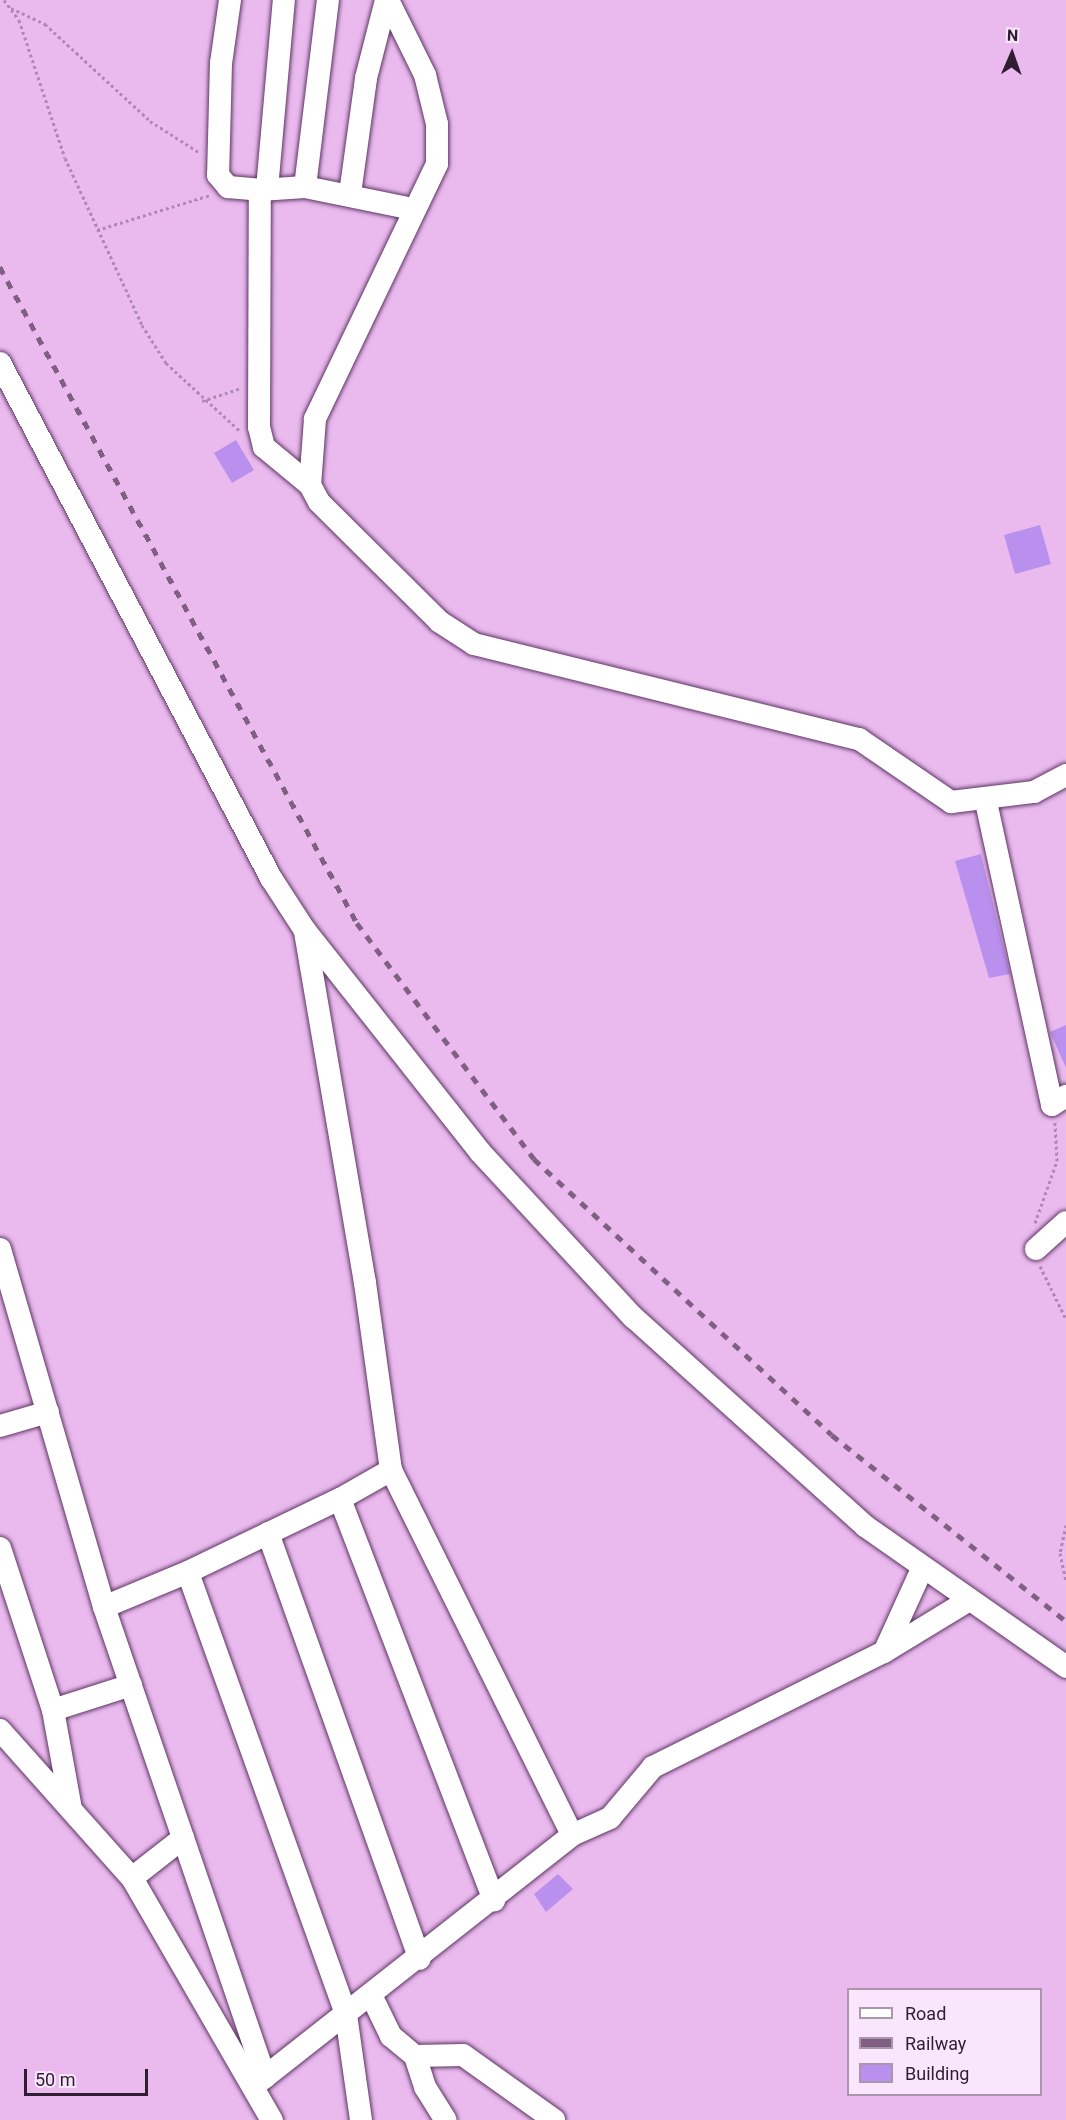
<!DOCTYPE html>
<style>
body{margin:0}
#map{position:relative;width:1066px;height:2120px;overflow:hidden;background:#eabaef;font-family:Roboto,sans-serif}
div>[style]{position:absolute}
.building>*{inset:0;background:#b990ed}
.path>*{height:3px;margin-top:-1.5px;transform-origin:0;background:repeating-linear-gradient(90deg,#ae88b3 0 3px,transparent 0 6px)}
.roads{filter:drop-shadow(0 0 2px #5e3563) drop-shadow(0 0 2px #5e3563)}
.minor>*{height:22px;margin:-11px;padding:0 11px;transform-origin:11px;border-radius:11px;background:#fff}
.rail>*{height:4.5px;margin-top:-2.25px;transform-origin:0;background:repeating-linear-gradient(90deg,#7f6082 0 8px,transparent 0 16px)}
span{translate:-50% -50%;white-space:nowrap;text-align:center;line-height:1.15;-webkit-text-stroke:5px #fae6fc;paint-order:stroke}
.legend{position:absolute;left:847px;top:1988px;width:195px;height:108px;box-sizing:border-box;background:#fae6fc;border:2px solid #a996ab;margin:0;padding:8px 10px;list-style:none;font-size:18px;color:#2f1d31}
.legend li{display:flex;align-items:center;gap:12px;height:30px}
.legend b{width:30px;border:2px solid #a996ab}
.north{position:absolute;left:982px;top:24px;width:60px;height:60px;-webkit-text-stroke:4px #fae6fc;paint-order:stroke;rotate:2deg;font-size:16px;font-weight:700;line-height:24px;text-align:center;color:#2f1d31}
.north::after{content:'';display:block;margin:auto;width:21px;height:27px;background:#2f1d31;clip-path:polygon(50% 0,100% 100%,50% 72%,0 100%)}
.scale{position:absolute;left:24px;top:2069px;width:124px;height:27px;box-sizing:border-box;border:3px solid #2f1d31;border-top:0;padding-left:8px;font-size:18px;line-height:21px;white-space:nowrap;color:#2f1d31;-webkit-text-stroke:4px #fae6fc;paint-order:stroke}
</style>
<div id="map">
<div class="building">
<div style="clip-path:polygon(236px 440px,254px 470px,232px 483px,214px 453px)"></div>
<div style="clip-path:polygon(1040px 525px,1051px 564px,1015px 574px,1004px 535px)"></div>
<div style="clip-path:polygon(981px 854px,1010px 974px,989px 978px,955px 861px)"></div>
<div style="clip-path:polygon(1066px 1025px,1066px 1068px,1050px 1032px)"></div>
<div style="clip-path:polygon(558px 1874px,573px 1889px,546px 1912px,534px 1894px)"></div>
</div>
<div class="path">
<div style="left:4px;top:0;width:25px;rotate:53deg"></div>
<div style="left:19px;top:20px;width:145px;rotate:71.6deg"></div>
<div style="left:65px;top:158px;width:184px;rotate:65.2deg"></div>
<div style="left:142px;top:325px;width:45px;rotate:57.7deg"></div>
<div style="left:166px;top:363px;width:100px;rotate:42.6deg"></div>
<div style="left:11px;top:8px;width:38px;rotate:25deg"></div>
<div style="left:45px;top:24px;width:143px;rotate:42.7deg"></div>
<div style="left:150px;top:121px;width:59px;rotate:32.6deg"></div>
<div style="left:97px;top:230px;width:118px;rotate:-17.2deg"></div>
<div style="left:202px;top:401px;width:41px;rotate:-18.4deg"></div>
<div style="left:1035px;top:1223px;width:66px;rotate:-70.5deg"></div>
<div style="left:1057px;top:1161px;width:39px;rotate:-93deg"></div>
<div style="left:1040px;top:1266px;width:59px;rotate:63.9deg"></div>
<div style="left:1066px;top:1525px;width:29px;rotate:102deg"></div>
<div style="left:1060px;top:1553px;width:29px;rotate:78deg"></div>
</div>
<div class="roads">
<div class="minor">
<div style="left:230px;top:0;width:64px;rotate:98.1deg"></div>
<div style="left:221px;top:63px;width:112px;rotate:91.5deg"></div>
<div style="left:218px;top:175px;width:16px;rotate:50deg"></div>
<div style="left:228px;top:187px;width:32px;rotate:5deg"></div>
<div style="left:388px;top:0;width:84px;rotate:63.7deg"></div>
<div style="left:425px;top:75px;width:50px;rotate:76.2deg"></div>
<div style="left:437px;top:124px;width:40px;rotate:90deg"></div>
<div style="left:437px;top:164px;width:283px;rotate:115.6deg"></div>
<div style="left:315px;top:419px;width:66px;rotate:94.3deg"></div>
<div style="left:310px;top:485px;width:19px;rotate:62deg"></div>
<div style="left:319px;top:502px;width:170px;rotate:44.8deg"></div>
<div style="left:440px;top:622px;width:40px;rotate:32.9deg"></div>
<div style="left:474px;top:644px;width:397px;rotate:13.9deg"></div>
<div style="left:859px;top:739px;width:112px;rotate:34.4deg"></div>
<div style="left:951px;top:802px;width:84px;rotate:-6.9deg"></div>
<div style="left:1034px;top:792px;width:36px;rotate:-28deg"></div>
<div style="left:305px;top:187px;width:188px;rotate:-83deg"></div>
<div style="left:267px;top:189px;width:190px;rotate:-84.9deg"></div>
<div style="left:350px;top:194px;width:117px;rotate:-82.1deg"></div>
<div style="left:366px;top:78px;width:81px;rotate:-75.6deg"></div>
<div style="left:0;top:363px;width:582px;rotate:62.25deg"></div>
<div style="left:271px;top:878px;width:61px;rotate:57.1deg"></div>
<div style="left:304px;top:929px;width:285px;rotate:51.7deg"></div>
<div style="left:481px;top:1153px;width:224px;rotate:47.2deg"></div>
<div style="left:633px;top:1317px;width:312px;rotate:42deg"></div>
<div style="left:865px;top:1526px;width:246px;rotate:35deg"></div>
<div style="left:310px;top:485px;width:60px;rotate:-140.4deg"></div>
<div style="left:264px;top:447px;width:21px;rotate:-104deg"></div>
<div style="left:259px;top:427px;width:237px;rotate:-89.8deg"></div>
<div style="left:260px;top:190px;width:45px;rotate:-3.8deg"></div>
<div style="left:305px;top:187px;width:110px;rotate:11.5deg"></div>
<div style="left:986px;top:802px;width:310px;rotate:77.7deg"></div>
<div style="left:1052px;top:1105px;width:17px;rotate:-33deg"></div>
<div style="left:305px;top:932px;width:356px;rotate:80.3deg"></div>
<div style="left:365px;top:1283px;width:189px;rotate:82.1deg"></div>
<div style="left:391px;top:1470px;width:407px;rotate:63.6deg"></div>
<div style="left:0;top:1249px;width:373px;rotate:73.8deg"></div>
<div style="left:104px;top:1607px;width:497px;rotate:71.1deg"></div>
<div style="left:1036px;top:1249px;width:40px;rotate:-42deg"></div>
<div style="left:0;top:1426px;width:50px;rotate:-16.3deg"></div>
<div style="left:340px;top:1499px;width:59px;rotate:-29.6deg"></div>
<div style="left:268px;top:1533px;width:452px;rotate:70.4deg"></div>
<div style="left:0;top:1548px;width:170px;rotate:71.9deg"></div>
<div style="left:53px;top:1710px;width:101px;rotate:79.7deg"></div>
<div style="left:104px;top:1607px;width:91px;rotate:-22.6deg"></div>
<div style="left:886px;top:1648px;width:87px;rotate:-65.5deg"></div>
<div style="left:53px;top:1710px;width:82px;rotate:-17.8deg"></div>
<div style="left:0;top:1730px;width:198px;rotate:48.3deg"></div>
<div style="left:132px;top:1878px;width:280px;rotate:60deg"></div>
<div style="left:132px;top:1878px;width:65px;rotate:-38.1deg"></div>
<div style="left:371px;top:1995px;width:46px;rotate:64deg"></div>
<div style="left:391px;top:2036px;width:31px;rotate:40deg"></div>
<div style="left:415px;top:2056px;width:48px;rotate:-1.2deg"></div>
<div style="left:463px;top:2055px;width:112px;rotate:35.5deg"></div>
<div style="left:415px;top:2056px;width:33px;rotate:72deg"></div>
<div style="left:425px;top:2087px;width:39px;rotate:58deg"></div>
<div style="left:256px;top:2084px;width:402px;rotate:-38.2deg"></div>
<div style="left:572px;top:1835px;width:42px;rotate:-24.1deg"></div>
<div style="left:610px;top:1818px;width:67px;rotate:-49.9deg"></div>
<div style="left:653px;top:1767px;width:258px;rotate:-26.5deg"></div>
<div style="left:884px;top:1652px;width:96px;rotate:-31.4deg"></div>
<div style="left:361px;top:2120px;width:107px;rotate:-98.1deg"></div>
<div style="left:346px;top:2014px;width:469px;rotate:-109.7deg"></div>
<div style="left:188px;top:1572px;width:169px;rotate:-25.7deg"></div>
<div style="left:340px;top:1499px;width:430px;rotate:69deg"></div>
</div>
</div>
<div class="rail">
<div style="left:0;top:267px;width:747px;rotate:61.44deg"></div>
<div style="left:357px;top:923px;width:295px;rotate:53.1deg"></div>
<div style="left:534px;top:1159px;width:406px;rotate:42.8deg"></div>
<div style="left:832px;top:1435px;width:299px;rotate:38.5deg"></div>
</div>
<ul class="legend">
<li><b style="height:8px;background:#fff"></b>Road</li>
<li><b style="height:8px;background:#7f6082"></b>Railway</li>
<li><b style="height:16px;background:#b990ed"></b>Building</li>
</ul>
<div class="north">N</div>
<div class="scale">50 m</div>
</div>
